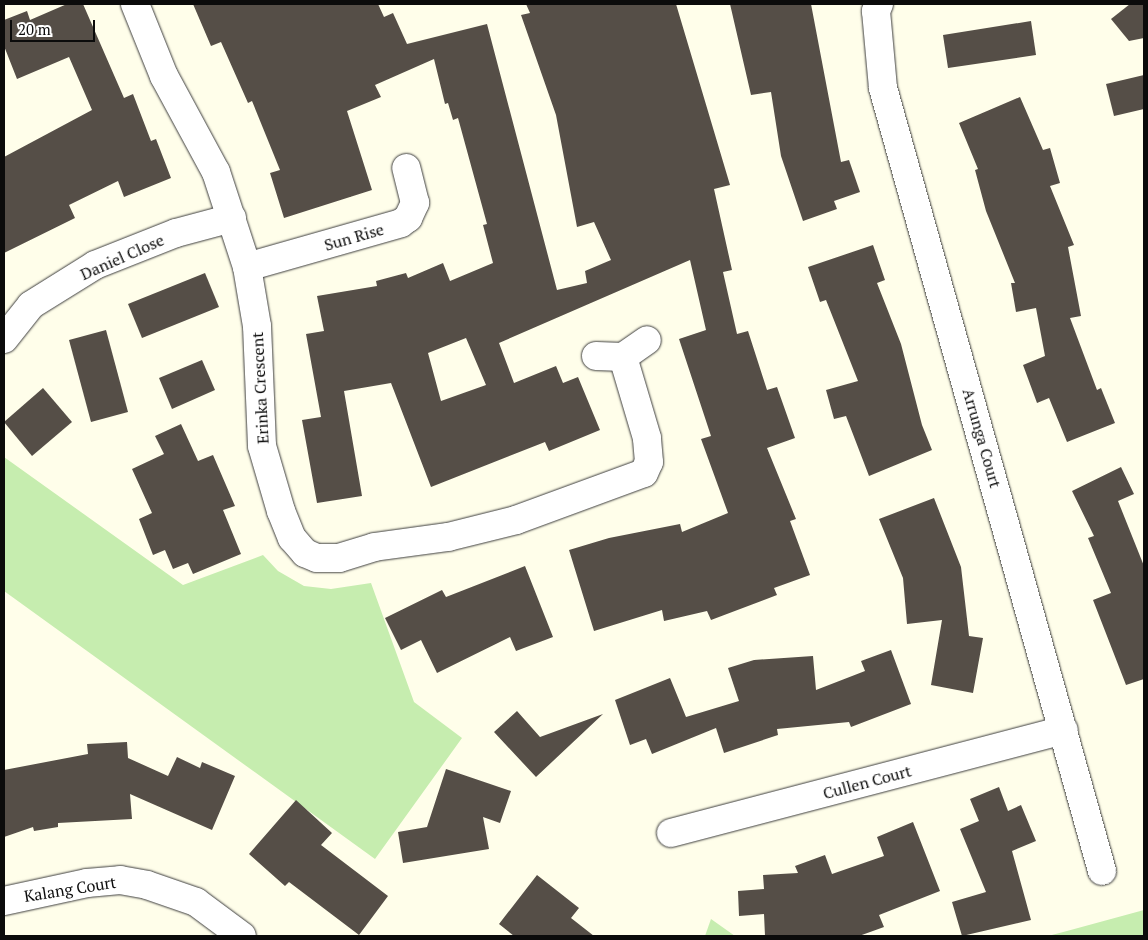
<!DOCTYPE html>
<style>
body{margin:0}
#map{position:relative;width:1148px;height:940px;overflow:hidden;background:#fffeea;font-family:"PT Serif",serif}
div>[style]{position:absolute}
.green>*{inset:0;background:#c6edaf}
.building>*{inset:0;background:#554e47}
.roads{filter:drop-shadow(0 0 1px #3e3e3e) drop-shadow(0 0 1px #3e3e3e)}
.minor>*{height:28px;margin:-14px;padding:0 14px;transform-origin:14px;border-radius:14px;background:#fff}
span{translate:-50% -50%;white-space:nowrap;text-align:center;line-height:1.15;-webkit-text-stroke:5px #fff;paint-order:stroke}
.street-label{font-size:16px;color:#0b0b0b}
.frame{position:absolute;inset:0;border:5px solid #0b0b0b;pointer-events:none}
.scale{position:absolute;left:10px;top:20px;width:85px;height:22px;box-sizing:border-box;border:2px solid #0b0b0b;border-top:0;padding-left:6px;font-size:15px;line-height:18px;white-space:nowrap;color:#0b0b0b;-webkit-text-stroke:4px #fff;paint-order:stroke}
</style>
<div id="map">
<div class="green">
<div style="clip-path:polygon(4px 457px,183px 585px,263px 555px,278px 571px,304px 586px,331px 589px,371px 583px,414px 702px,462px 738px,375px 859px,4px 591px)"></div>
<div style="clip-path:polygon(1144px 910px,1144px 936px,1048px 936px,1067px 931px)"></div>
<div style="clip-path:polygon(711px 919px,735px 936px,705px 936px)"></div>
</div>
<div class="building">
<div style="clip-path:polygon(67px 4px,83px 4px,124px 98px,133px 94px,151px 141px,156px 139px,171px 178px,124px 197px,118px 181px,69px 205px,75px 218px,4px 253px,4px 157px,92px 110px,69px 57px,17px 79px,4px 46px,4px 20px,27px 11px,30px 20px)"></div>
<div style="clip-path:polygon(evenodd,193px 4px,378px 4px,384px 17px,393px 13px,407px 44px,487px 24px,557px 290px,587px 283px,585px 271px,611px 260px,594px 222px,577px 227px,556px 115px,521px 15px,530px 13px,526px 4px,676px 4px,730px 185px,714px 189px,732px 270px,723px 272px,737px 334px,748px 331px,767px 390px,777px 387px,795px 438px,767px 448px,796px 519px,790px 521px,810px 575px,774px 588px,777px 595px,711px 620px,707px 611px,664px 621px,662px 610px,594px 631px,569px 550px,609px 538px,680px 524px,682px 532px,728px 513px,701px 439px,711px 436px,679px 339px,706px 330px,690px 260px,499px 343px,514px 383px,556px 366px,563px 383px,578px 377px,600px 430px,549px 451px,545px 442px,431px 487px,391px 383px,344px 391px,362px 496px,317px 503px,302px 420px,321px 417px,306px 334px,324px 331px,317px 296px,377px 286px,376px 281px,406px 273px,408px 278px,443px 263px,450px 281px,493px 263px,483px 225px,487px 224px,458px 118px,453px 120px,448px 103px,445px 104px,434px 59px,375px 85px,381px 97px,347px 111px,372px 190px,284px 218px,270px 173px,280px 170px,252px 101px,248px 103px,221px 42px,211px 46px,193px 4px,466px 338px,486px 385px,441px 401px,428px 353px,466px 338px)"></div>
<div style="clip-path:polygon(730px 4px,811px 4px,841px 162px,849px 160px,860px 192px,834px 201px,837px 209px,803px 221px,781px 156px,771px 92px,751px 95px)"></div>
<div style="clip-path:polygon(1130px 4px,1144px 4px,1144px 38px,1129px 41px,1111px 19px)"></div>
<div style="clip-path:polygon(1031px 21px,1036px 55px,948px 68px,943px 35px)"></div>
<div style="clip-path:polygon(1144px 75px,1144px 109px,1114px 116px,1106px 84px)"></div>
<div style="clip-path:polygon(1020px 97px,1043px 150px,1050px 148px,1060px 183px,1050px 186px,1074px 245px,1068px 247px,1081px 316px,1070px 318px,1097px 390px,1101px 388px,1115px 423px,1067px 442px,1049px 398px,1037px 403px,1023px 365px,1045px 356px,1036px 308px,1016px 312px,1011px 283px,1015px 283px,986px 211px,975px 170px,978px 169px,959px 123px)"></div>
<div style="clip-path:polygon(873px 245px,885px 280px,877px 283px,901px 344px,922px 425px,932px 450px,869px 476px,846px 416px,834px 419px,826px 390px,858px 381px,826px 300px,820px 302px,808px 267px)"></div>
<div style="clip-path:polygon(205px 273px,219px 307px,142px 338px,128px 304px)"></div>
<div style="clip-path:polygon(106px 330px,128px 412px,91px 422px,69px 340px)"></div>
<div style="clip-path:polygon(202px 360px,215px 390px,172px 409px,159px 378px)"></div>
<div style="clip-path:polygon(43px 388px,72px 422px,32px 456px,4px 422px)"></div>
<div style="clip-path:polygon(181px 424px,198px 461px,213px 455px,235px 506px,223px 510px,241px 554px,193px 574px,188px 563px,173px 569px,165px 550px,153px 555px,139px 519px,152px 513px,132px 469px,164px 454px,155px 436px)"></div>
<div style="clip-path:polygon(1121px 467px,1134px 494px,1118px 501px,1144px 566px,1144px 679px,1126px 685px,1093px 600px,1111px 593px,1088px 538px,1094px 536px,1072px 491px)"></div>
<div style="clip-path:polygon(934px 498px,961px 567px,969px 636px,983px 638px,973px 693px,931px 685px,942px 620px,907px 624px,903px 578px,879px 519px)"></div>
<div style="clip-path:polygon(525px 566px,553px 637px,516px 651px,510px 637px,437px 673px,421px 640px,401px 650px,385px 618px,442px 590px,446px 597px)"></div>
<div style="clip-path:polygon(891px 650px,911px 704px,851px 727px,849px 722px,777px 729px,778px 735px,724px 753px,716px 728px,652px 754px,646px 739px,630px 745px,615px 700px,670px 678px,686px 717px,739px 701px,728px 668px,754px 660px,813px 656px,816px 690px,865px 671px,861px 661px)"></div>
<div style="clip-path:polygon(517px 711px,540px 737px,603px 714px,536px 777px,494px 732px)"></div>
<div style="clip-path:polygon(127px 742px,128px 758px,168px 776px,177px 757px,200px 768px,202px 762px,235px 776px,212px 830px,130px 794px,132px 819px,58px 823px,58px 827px,34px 831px,33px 827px,4px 837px,4px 770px,88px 754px,87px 744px)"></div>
<div style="clip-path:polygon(446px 769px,511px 791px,500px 823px,483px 817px,489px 849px,403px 863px,398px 832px,427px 827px)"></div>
<div style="clip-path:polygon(999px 787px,1008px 811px,1021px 805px,1036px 841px,1012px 851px,1031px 920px,962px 936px,952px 902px,986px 892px,960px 829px,979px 821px,970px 799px)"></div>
<div style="clip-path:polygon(296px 800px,332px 833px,321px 845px,388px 896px,359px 935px,289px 882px,285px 886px,249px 854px)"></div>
<div style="clip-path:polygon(913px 822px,940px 891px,879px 915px,884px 927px,859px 936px,765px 936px,764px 914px,739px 916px,738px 891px,764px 889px,763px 875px,798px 873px,795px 866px,825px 855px,832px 874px,884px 856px,877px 837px)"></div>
<div style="clip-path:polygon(537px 875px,579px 908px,571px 918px,594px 936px,514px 936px,499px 924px)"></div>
</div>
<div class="roads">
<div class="minor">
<div style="left:135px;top:4px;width:78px;rotate:68.1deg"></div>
<div style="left:164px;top:76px;width:109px;rotate:61.6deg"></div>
<div style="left:216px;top:172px;width:100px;rotate:71.9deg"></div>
<div style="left:247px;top:267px;width:60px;rotate:80.4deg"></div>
<div style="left:257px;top:326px;width:120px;rotate:87.6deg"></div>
<div style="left:262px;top:446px;width:68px;rotate:73.7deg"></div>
<div style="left:281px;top:511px;width:29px;rotate:68deg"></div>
<div style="left:292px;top:538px;width:20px;rotate:49deg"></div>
<div style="left:305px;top:553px;width:13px;rotate:23deg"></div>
<div style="left:317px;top:558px;width:22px"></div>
<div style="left:339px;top:558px;width:37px;rotate:-17deg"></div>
<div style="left:374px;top:547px;width:75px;rotate:-7.7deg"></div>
<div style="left:448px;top:537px;width:70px;rotate:-14deg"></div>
<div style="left:516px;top:520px;width:136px;rotate:-20.2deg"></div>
<div style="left:644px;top:473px;width:12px;rotate:-66deg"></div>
<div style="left:649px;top:462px;width:24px;rotate:-95deg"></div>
<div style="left:647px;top:438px;width:84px;rotate:-106.5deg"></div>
<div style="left:879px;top:4px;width:8px;rotate:113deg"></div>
<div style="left:876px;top:11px;width:77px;rotate:84.8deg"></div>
<div style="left:883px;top:88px;width:813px;rotate:74.37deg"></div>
<div style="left:247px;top:267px;width:160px;rotate:-15.9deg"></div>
<div style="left:401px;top:223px;width:9px;rotate:-36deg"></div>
<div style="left:408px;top:218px;width:17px;rotate:-65deg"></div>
<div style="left:415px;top:203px;width:36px;rotate:-104deg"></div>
<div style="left:4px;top:339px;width:43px;rotate:-51.5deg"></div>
<div style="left:31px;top:305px;width:75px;rotate:-32deg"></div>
<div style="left:95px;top:265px;width:87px;rotate:-21.6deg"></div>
<div style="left:176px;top:233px;width:58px;rotate:-15deg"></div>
<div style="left:596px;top:356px;width:27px;rotate:2deg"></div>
<div style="left:623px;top:357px;width:29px;rotate:-35deg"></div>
<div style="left:671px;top:833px;width:406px;rotate:-14.7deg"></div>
<div style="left:4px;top:901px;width:85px;rotate:-12.2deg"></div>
<div style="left:87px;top:883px;width:33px;rotate:-5deg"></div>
<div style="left:120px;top:880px;width:27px;rotate:10deg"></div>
<div style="left:147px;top:885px;width:52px;rotate:19.1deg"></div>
<div style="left:196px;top:902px;width:57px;rotate:36.5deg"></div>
</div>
</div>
<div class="street-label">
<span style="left:354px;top:237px;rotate:-16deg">Sun Rise</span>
<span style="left:122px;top:257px;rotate:-24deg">Daniel Close</span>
<span style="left:260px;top:388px;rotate:-93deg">Erinka Crescent</span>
<span style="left:982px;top:438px;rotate:74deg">Arrunga Court</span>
<span style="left:867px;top:782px;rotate:-15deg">Cullen Court</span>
<span style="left:70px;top:889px;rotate:-9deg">Kalang Court</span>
</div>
<div class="frame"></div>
<div class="scale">20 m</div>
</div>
